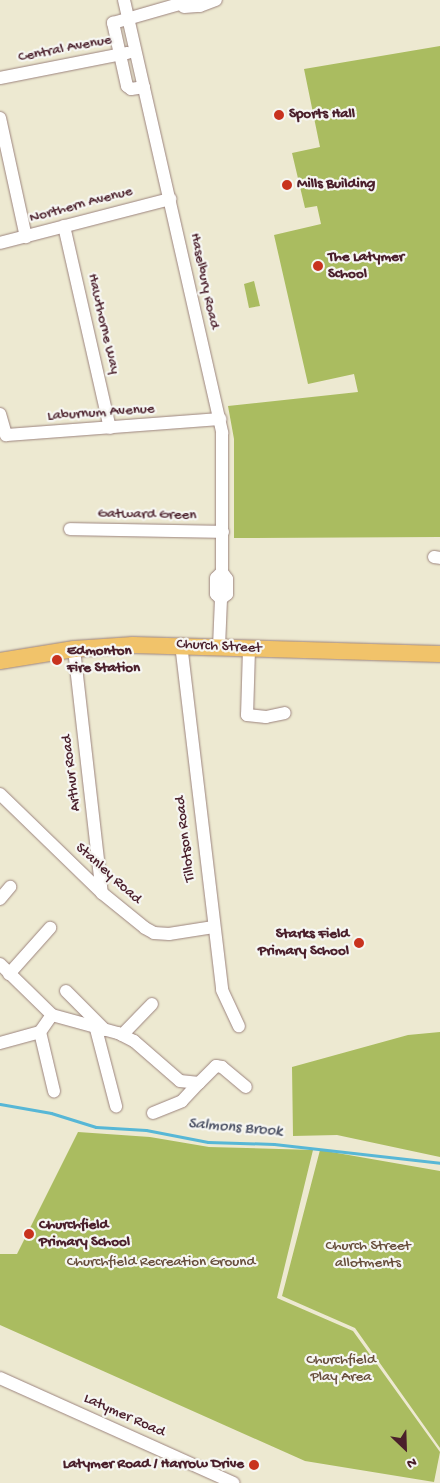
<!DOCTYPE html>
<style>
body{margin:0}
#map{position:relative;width:440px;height:1483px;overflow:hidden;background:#ede9d1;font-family:"Gochi Hand",sans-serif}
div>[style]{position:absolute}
.green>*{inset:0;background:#aabc60}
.stream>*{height:3px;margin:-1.5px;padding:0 1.5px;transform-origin:1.5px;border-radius:1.5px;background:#57b7d6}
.roads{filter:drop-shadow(0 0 1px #9c847e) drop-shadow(0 0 1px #9c847e)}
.minor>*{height:12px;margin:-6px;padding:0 6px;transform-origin:6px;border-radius:6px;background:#fff}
.major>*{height:16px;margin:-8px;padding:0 8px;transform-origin:8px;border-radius:8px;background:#f1c36a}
.dots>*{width:14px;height:14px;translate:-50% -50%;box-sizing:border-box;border:2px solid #f6f6f2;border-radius:50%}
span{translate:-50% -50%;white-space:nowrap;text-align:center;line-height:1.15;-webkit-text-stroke:4.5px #f6f6f2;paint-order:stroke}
.street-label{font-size:15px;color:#4a1f2b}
.poi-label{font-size:15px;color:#4a1f2b;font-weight:700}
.left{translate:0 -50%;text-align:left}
.right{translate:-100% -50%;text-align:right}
.park-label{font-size:15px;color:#674e3b}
.water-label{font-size:16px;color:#4f5467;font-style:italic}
.north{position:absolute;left:380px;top:1423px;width:50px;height:50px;-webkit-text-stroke:4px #f6f6f2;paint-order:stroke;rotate:156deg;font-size:14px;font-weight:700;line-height:20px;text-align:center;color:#4a1f2b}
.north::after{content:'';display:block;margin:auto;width:18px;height:22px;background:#4a1f2b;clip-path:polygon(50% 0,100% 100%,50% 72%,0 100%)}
</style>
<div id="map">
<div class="green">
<div style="clip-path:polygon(440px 46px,440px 537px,234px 538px,234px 439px,228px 406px,358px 392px,354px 374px,308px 384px,274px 235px,321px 224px,317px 206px,305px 208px,292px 153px,320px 147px,304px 69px)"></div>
<div style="clip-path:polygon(254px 281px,260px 306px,249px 308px,244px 284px)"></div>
<div style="clip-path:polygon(440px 1032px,440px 1157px,337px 1135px,293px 1136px,292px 1067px,408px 1035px)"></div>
<div style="clip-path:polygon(78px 1132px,150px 1137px,209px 1147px,313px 1150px,277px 1298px,353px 1331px,440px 1452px,434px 1482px,305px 1461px,0 1325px,0 1254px,17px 1254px)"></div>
<div style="clip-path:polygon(320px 1150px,440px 1171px,440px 1448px,355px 1328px,282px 1296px)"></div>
</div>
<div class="stream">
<div style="left:0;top:1104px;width:52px;rotate:10deg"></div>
<div style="left:51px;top:1113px;width:47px;rotate:17.3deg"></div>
<div style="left:96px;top:1127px;width:50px;rotate:3.4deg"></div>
<div style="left:146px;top:1130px;width:63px;rotate:11deg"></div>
<div style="left:208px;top:1142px;width:66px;rotate:1.7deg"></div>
<div style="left:274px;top:1144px;width:167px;rotate:6.5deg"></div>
</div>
<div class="roads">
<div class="minor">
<div style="left:124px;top:0;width:444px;rotate:77.2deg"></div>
<div style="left:222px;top:433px;width:139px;rotate:90deg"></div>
<div style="left:222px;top:572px;width:8px;rotate:135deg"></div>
<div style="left:216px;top:578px;width:16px;rotate:90deg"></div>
<div style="left:216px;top:594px;width:7px;rotate:45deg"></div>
<div style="left:221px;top:599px;width:48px;rotate:92.4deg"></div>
<div style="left:184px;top:7px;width:16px;rotate:-4deg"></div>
<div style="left:200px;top:6px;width:17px;rotate:-21deg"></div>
<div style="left:0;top:78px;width:130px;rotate:-11.1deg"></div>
<div style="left:144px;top:87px;width:13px;rotate:171deg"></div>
<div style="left:131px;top:89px;width:5px;rotate:-143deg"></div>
<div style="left:127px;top:86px;width:65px;rotate:-102.5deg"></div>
<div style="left:113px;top:23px;width:83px;rotate:-16deg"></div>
<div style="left:0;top:118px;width:122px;rotate:77.7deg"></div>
<div style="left:64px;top:226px;width:207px;rotate:77.2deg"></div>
<div style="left:0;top:243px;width:176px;rotate:-14.5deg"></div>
<div style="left:0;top:414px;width:22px;rotate:74deg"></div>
<div style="left:6px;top:435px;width:215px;rotate:-4.3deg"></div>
<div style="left:70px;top:529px;width:153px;rotate:1.1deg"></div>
<div style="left:434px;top:557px;width:6px;rotate:9deg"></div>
<div style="left:221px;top:599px;width:8px;rotate:-40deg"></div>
<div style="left:227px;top:594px;width:15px;rotate:-90deg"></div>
<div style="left:227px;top:579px;width:9px;rotate:-126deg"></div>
<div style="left:181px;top:644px;width:348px;rotate:83.2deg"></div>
<div style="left:222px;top:990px;width:40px;rotate:65deg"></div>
<div style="left:74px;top:649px;width:246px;rotate:83.5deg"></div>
<div style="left:249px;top:649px;width:66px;rotate:91.7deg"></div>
<div style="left:247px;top:715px;width:19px;rotate:6deg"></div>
<div style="left:266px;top:717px;width:19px;rotate:-12deg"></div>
<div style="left:0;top:794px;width:142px;rotate:44.1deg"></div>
<div style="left:102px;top:893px;width:55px;rotate:39.1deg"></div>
<div style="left:145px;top:928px;width:10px;rotate:29deg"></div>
<div style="left:154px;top:933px;width:15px;rotate:4deg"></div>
<div style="left:169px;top:934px;width:45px;rotate:-9deg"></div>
<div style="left:0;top:899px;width:16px;rotate:-50deg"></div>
<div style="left:0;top:964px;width:73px;rotate:44.4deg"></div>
<div style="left:52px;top:1015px;width:68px;rotate:15.3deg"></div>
<div style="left:118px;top:1033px;width:18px;rotate:27deg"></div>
<div style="left:134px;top:1041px;width:61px;rotate:41deg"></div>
<div style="left:180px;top:1081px;width:19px;rotate:6deg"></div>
<div style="left:199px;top:1083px;width:24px;rotate:-45deg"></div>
<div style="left:216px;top:1066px;width:6px;rotate:9deg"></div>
<div style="left:222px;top:1067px;width:31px;rotate:40deg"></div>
<div style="left:9px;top:974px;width:62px;rotate:-48.3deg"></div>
<div style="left:66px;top:991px;width:55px;rotate:45deg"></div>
<div style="left:96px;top:1029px;width:80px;rotate:75.4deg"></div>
<div style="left:40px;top:1032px;width:61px;rotate:76.7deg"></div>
<div style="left:122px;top:1035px;width:43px;rotate:-45.9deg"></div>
<div style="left:0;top:1043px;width:41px;rotate:-15.4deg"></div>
<div style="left:40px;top:1032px;width:21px;rotate:-55deg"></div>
<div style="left:153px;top:1113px;width:31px;rotate:-22deg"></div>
<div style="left:182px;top:1101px;width:25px;rotate:-47deg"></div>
<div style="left:0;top:1378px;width:256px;rotate:24.2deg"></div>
</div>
<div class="major">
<div style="left:0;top:661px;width:75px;rotate:-9.2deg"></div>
<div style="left:74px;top:649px;width:59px;rotate:-3.9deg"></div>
<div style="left:133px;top:645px;width:307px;rotate:1.7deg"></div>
</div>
</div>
<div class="dots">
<div style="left:279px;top:115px;background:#c8321e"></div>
<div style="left:287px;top:185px;background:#c8321e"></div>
<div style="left:318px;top:266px;background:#c8321e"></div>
<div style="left:57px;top:660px;background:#c8321e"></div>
<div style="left:359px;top:943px;background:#c8321e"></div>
<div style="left:29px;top:1234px;background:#c8321e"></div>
<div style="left:254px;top:1465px;background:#c8321e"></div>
</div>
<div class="street-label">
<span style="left:65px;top:49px;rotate:-11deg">Central Avenue</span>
<span style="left:81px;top:205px;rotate:-15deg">Northern Avenue</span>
<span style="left:204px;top:281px;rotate:78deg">Haselbury Road</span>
<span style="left:103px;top:324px;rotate:77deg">Hawthorne Way</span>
<span style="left:101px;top:413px;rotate:-4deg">Laburnum Avenue</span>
<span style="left:147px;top:515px;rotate:1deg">Gatward Green</span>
<span style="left:219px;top:647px;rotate:3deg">Church Street</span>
<span style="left:72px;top:773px;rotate:-97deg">Arthur Road</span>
<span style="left:186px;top:839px;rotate:-97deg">Tillotson Road</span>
<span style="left:108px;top:874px;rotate:42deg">Stanley Road</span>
<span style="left:124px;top:1416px;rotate:24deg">Latymer Road</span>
</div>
<div class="poi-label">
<span class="left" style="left:289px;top:115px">Sports Hall</span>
<span class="left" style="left:297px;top:185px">Mills Building</span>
<span class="left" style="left:328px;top:266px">The Latymer<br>School</span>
<span class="left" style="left:67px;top:660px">Edmonton<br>Fire Station</span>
<span class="right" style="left:349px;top:943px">Starks Field<br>Primary School</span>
<span class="left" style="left:39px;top:1234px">Churchfield<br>Primary School</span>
<span class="right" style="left:244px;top:1465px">Latymer Road / Harrow Drive</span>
</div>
<div class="park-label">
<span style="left:368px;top:1255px">Church Street<br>allotments</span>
<span style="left:161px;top:1263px">Churchfield Recreation Ground</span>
<span style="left:341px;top:1369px">Churchfield<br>Play Area</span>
</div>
<div class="water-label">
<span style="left:235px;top:1129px;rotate:5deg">Salmons Brook</span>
</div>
<div class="north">N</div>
</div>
